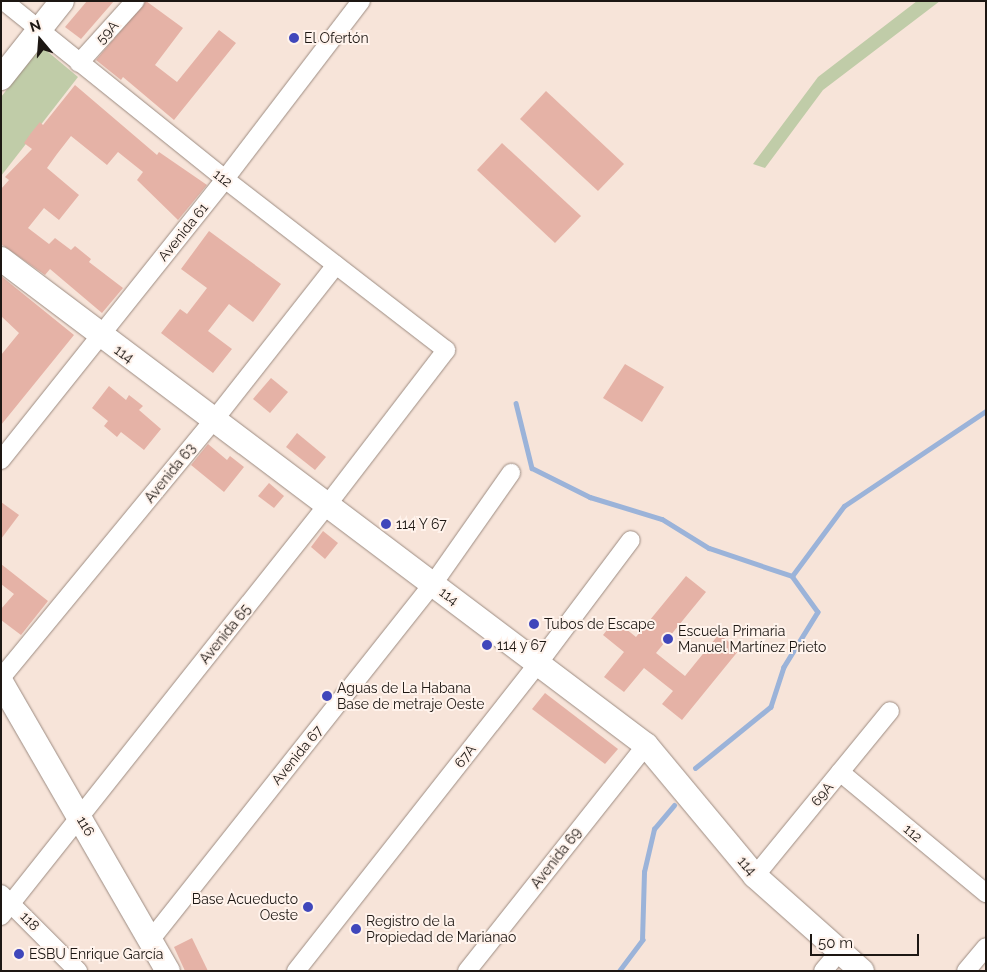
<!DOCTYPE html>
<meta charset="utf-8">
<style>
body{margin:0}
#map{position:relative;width:987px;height:972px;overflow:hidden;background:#f7e4d9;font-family:Raleway,sans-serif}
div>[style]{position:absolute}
.green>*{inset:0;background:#c0cca8}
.stream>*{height:4.5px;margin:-2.25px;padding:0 2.25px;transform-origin:2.25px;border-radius:2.25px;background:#9bb3d9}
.building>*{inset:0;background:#e5b2a6}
.roads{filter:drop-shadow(0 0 1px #9c8b81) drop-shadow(0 0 1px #9c8b81)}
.street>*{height:18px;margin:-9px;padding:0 9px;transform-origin:9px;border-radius:9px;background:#fff}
.secondary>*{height:24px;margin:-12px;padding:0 12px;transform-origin:12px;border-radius:12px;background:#fff}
.dots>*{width:14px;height:14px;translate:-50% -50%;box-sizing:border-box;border:2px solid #fff3ec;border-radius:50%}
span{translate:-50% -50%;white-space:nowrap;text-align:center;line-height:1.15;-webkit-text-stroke:4px #fff3ec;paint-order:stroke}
.street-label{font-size:14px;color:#1d1713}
.poi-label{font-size:14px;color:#1d1713}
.left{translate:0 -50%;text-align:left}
.right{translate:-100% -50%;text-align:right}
.frame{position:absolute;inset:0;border:2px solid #1d1713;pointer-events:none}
.north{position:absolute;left:15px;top:15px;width:50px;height:50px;-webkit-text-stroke:4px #fff3ec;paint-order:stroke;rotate:342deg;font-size:14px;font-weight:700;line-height:20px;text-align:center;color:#1d1713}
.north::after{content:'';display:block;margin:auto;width:18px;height:22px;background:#1d1713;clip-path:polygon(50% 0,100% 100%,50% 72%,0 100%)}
.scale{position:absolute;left:810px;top:934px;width:109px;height:22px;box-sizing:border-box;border:2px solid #1d1713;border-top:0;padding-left:6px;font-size:15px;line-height:18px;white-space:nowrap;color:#1d1713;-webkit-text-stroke:4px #fff3ec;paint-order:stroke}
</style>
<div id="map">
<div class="green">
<div style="clip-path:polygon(917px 1px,940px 1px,823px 90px,765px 168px,753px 164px,818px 77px)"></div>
<div style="clip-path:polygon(41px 46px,78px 77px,1px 176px,1px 97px)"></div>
</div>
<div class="stream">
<div style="left:516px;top:403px;width:67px;rotate:76.2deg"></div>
<div style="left:532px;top:468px;width:65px;rotate:26.6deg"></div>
<div style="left:590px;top:497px;width:75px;rotate:17deg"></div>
<div style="left:662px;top:519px;width:55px;rotate:31.7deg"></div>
<div style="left:709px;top:548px;width:88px;rotate:18.6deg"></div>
<div style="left:792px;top:576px;width:44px;rotate:54.2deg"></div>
<div style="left:818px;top:612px;width:65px;rotate:121.7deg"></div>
<div style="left:784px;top:667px;width:42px;rotate:108deg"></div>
<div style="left:771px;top:707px;width:97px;rotate:140.9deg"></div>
<div style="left:792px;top:576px;width:87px;rotate:-53.4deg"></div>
<div style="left:844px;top:506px;width:171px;rotate:-33.8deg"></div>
<div style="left:619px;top:971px;width:39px;rotate:-53deg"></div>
<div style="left:642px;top:940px;width:68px;rotate:-88.3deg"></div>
<div style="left:644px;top:872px;width:44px;rotate:-76.9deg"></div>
<div style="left:654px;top:829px;width:31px;rotate:-50deg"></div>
</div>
<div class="building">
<div style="clip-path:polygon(87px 1px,114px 1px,81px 39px,65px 27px)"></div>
<div style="clip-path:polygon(146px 1px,183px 28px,155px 65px,177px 82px,219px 30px,236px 43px,174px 120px,123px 77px,121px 80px,96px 60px)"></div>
<div style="clip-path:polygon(75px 85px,157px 155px,159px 152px,207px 185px,178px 220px,137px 180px,143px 172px,118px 152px,107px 165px,71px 136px,57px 154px,47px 168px,79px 195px,59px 220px,44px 208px,28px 228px,49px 244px,55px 238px,71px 250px,75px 246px,91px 259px,89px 262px,123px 288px,102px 313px,50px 269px,45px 275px,1px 244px,1px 189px,9px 180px,5px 177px,32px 149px,24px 143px,31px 133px,40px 122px,43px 125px)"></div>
<div style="clip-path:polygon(546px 91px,624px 164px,598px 191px,520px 119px)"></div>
<div style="clip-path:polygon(502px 143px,581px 216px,555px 243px,477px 170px)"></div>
<div style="clip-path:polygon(209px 231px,281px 284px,253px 322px,229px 304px,208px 331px,232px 349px,213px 373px,161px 333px,180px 309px,187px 314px,207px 288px,181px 269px)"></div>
<div style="clip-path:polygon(1px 276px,74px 335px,1px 425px,1px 355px,19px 333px,1px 316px)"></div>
<div style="clip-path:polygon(625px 364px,664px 387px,642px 422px,603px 398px)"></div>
<div style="clip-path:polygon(271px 378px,288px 392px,270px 413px,253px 399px)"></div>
<div style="clip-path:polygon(109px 386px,126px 400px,129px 395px,143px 406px,139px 410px,161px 429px,144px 450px,121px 432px,117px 437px,104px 426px,108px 421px,92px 408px)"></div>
<div style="clip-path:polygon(297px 433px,326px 457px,315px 470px,286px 447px)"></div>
<div style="clip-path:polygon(208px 444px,227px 460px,230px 456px,244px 467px,224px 492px,191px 465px)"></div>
<div style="clip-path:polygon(269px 483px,284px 496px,274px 508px,258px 496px)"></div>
<div style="clip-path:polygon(1px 502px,19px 515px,1px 539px)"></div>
<div style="clip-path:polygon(323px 531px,338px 543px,325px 559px,311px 547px)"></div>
<div style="clip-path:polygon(1px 564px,48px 601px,21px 635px,1px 620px,1px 609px,14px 594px,1px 584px)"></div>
<div style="clip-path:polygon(686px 576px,706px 592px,656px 653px,685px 676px,719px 634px,739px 650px,682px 720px,662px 704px,673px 691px,644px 668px,624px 692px,604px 677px,624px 652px,603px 635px,615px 620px,636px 637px)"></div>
<div style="clip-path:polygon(545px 693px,618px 749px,605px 764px,532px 709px)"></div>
<div style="clip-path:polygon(192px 938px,208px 971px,185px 971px,174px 947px)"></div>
</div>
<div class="roads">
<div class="street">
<div style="left:79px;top:63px;width:84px;rotate:-47.9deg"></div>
<div style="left:1px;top:460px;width:359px;rotate:-51.4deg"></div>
<div style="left:225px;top:179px;width:224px;rotate:-52.6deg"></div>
<div style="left:1px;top:678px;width:335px;rotate:-50.5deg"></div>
<div style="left:214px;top:420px;width:197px;rotate:-51.8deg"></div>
<div style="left:840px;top:772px;width:190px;rotate:39.7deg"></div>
<div style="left:755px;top:876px;width:213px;rotate:-50.7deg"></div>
<div style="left:1px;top:894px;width:109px;rotate:45deg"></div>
<div style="left:1px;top:916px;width:526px;rotate:-51.56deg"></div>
<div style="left:328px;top:504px;width:194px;rotate:-52.5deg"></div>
<div style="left:446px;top:350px;width:279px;rotate:-142.3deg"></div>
<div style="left:225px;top:179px;width:284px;rotate:-141.2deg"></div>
<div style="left:152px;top:938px;width:452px;rotate:-51.6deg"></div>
<div style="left:433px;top:584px;width:136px;rotate:-54.9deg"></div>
<div style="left:296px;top:971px;width:395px;rotate:-51.8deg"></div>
<div style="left:540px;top:661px;width:151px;rotate:-53.1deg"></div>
<div style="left:467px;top:971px;width:288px;rotate:-51.6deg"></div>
<div style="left:823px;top:971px;width:25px;rotate:-50deg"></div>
<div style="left:966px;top:971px;width:31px;rotate:-50deg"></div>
</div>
<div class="secondary">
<div style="left:1px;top:78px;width:98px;rotate:-51.6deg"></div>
<div style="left:1px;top:259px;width:808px;rotate:37deg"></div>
<div style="left:646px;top:745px;width:170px;rotate:50.2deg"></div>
<div style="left:755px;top:876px;width:143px;rotate:41.6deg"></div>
<div style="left:1px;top:682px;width:334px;rotate:60deg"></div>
</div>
</div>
<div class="dots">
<div style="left:294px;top:38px;background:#4047bb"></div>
<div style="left:386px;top:524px;background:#4047bb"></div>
<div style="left:534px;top:624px;background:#4047bb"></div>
<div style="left:668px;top:639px;background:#4047bb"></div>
<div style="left:487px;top:645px;background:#4047bb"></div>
<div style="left:327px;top:696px;background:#4047bb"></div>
<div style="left:308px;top:907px;background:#4047bb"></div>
<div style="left:356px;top:929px;background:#4047bb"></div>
<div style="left:19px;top:954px;background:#4047bb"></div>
</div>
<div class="street-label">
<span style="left:107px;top:32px;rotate:-47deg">59A</span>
<span style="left:223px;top:178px;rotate:38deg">112</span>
<span style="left:183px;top:232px;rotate:-51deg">Avenida 61</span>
<span style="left:124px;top:354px;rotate:36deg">114</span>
<span style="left:170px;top:473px;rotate:-51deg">Avenida 63</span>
<span style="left:449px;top:596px;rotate:36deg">114</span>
<span style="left:225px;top:634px;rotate:-51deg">Avenida 65</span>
<span style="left:297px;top:755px;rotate:-51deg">Avenida 67</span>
<span style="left:465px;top:756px;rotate:-52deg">67A</span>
<span style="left:822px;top:794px;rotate:-50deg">69A</span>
<span style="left:86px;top:826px;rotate:60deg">116</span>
<span style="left:913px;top:833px;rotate:40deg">112</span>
<span style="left:556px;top:858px;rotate:-52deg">Avenida 69</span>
<span style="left:747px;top:866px;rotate:50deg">114</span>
<span style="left:30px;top:921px;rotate:46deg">118</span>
</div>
<div class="poi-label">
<span class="left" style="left:304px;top:38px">El Ofertón</span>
<span class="left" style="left:396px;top:524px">114 Y 67</span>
<span class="left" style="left:544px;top:624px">Tubos de Escape</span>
<span class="left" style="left:678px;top:639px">Escuela Primaria<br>Manuel Martínez Prieto</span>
<span class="left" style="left:497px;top:645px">114 y 67</span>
<span class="left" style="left:337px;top:696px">Aguas de La Habana<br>Base de metraje Oeste</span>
<span class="right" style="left:298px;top:907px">Base Acueducto<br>Oeste</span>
<span class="left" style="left:366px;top:929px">Registro de la<br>Propiedad de Marianao</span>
<span class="left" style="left:29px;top:954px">ESBU Enrique García</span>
</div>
<div class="frame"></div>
<div class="north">N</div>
<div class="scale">50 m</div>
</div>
